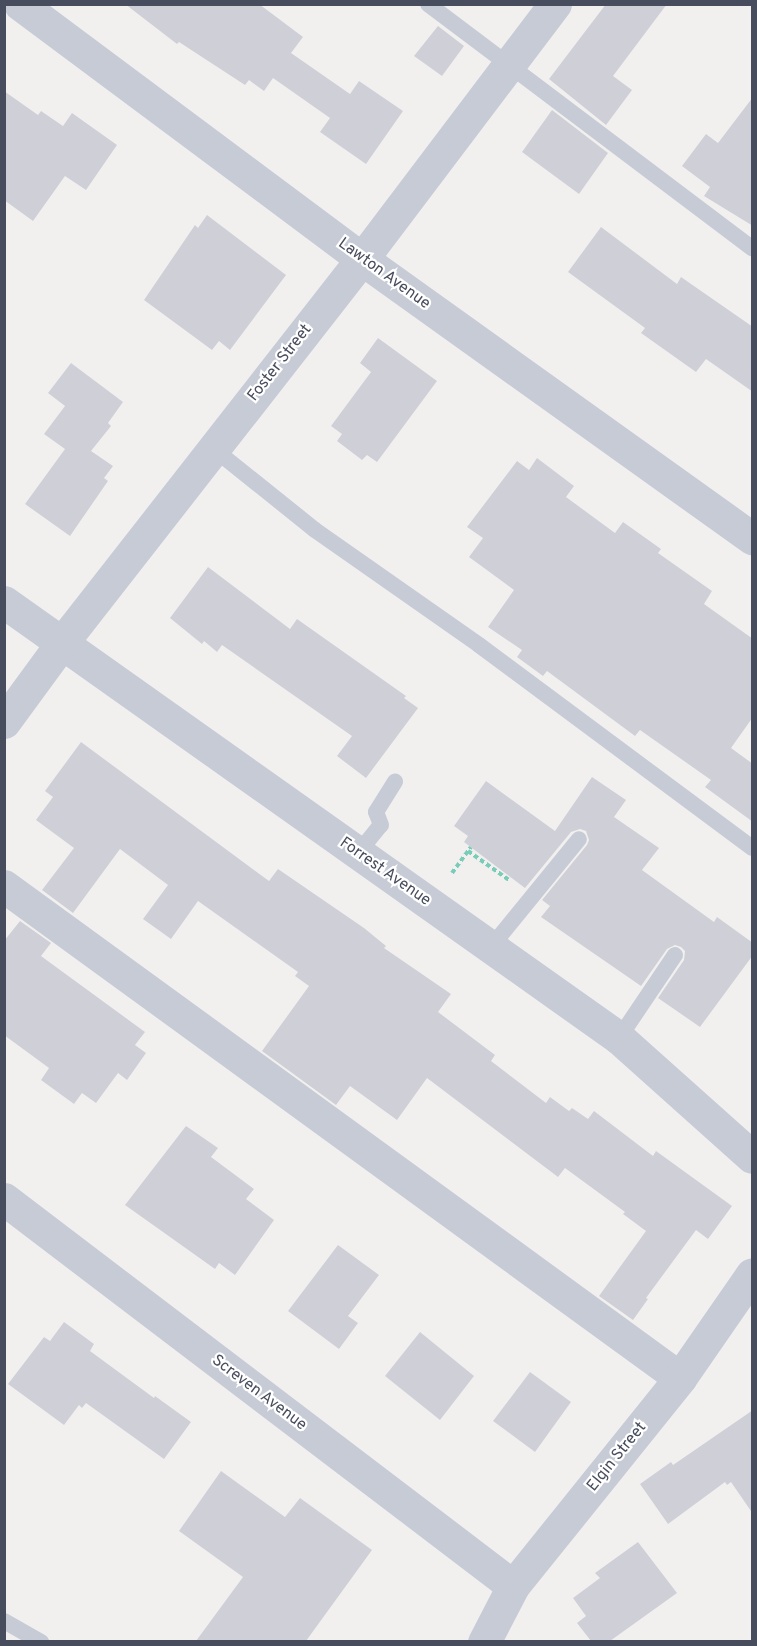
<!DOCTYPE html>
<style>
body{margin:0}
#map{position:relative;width:757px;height:1646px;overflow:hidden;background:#f2f0ef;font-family:Overpass,sans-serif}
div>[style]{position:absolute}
.building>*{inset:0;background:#cfd0d7}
.path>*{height:4px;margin-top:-2px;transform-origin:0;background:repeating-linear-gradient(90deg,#78ccb8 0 4.5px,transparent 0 7.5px)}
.lane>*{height:16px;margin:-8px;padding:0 8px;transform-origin:8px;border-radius:8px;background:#c6cbd6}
.street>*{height:33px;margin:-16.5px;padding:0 16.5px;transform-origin:16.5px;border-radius:16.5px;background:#c6cbd6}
span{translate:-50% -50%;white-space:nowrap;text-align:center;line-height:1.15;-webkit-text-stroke:4.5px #fff;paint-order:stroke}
.street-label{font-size:16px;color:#484d5d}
.frame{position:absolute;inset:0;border:6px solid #484d5d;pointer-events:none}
</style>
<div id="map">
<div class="building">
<div style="clip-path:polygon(125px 4px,259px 4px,303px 37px,291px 53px,350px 94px,359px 81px,403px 111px,366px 164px,320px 132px,330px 118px,273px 78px,264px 91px,249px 80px,245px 85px,179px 42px,177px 44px)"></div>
<div style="clip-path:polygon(606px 4px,667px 4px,613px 76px,632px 90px,606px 125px,549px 79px)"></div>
<div style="clip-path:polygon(438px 26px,464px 46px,442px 76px,414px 56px)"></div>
<div style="clip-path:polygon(4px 91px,38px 115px,41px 111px,63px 126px,72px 113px,117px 145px,86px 190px,65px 176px,33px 221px,4px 200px)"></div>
<div style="clip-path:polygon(753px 97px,753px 226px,704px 196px,710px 187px,682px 166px,706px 134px,718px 143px)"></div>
<div style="clip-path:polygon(552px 110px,608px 153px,579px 194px,522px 152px)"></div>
<div style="clip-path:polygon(207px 215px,286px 275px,230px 350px,219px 341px,212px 350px,144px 300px,195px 225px,198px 228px)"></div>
<div style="clip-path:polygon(601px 227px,677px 284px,681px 277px,753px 327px,753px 392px,706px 359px,696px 372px,641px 333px,645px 328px,568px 272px)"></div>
<div style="clip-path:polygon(378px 338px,437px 381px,377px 462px,367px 455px,362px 460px,337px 441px,342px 434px,331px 426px,371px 372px,360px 363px)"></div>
<div style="clip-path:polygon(71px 363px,123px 402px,108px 423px,111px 426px,91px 451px,113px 466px,104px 478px,108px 481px,70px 536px,25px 504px,65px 449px,44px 434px,65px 406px,48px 393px)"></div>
<div style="clip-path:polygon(537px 458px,574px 486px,566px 497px,615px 533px,623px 522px,661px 549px,658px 553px,712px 591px,704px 604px,753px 639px,753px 717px,731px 748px,753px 764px,753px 822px,705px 787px,711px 780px,640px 730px,635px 736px,547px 671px,543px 676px,517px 657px,522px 650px,488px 627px,514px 590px,469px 557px,483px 538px,467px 527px,517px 461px,529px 470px)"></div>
<div style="clip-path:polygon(208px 567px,290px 629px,297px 619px,406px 696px,404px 698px,418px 708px,366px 778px,337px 756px,352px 736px,222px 645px,217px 652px,204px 641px,202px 644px,170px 618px)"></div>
<div style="clip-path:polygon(81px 742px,269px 881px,278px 869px,364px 928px,386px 946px,384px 948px,451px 994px,438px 1012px,495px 1055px,491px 1061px,546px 1103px,550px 1097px,569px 1111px,572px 1108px,588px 1119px,594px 1111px,653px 1156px,656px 1151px,732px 1206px,708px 1239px,696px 1230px,646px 1298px,648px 1299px,633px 1320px,599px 1296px,646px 1231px,623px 1214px,625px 1212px,565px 1168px,558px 1177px,427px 1078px,397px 1120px,350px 1086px,336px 1105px,262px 1051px,309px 986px,295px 976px,298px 972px,198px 901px,171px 939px,143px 919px,168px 885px,120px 849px,73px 913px,42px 890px,74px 848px,36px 820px,53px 797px,45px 791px)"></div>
<div style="clip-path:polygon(592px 777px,626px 800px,614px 817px,659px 848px,642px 870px,714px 922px,717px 917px,753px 943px,753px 955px,700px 1027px,658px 998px,684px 960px,685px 951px,681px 947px,675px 945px,667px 949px,641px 986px,541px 917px,550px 906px,542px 900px,587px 845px,589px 840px,586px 831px,580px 829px,571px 832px,525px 888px,464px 842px,468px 836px,454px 826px,486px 781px,555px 831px)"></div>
<div style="clip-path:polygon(20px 921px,51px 943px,41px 956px,145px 1032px,135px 1045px,146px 1053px,127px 1080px,118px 1073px,96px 1103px,82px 1093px,74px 1104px,41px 1080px,49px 1068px,4px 1035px,4px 941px)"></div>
<div style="clip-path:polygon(186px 1126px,218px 1148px,211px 1157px,254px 1189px,246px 1199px,274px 1220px,235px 1275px,219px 1263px,215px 1269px,125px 1205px)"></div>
<div style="clip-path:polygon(338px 1245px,379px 1275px,348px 1316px,358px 1323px,339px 1349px,288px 1311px)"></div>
<div style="clip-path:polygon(64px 1322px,94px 1344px,90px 1351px,154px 1398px,155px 1396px,191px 1422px,164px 1459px,86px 1403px,82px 1408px,79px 1405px,64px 1425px,8px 1384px,44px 1337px,50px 1341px)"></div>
<div style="clip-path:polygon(420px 1332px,474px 1376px,440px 1420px,385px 1376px)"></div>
<div style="clip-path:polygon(530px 1372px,571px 1402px,535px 1452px,493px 1421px)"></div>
<div style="clip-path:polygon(753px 1410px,753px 1514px,731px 1482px,727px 1485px,725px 1482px,668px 1524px,640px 1484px,671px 1462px,673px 1465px)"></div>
<div style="clip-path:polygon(221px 1471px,285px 1517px,300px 1498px,372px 1550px,306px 1641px,196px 1641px,243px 1577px,179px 1531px)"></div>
<div style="clip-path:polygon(638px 1542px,677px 1593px,610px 1641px,591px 1641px,577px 1623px,586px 1616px,573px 1598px,600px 1578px,595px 1573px)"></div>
</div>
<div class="path">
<div style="left:468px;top:851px;width:50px;rotate:35.3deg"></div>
<div style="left:452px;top:873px;width:32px;rotate:-54deg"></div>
</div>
<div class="lane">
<div style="left:428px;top:4px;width:406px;rotate:37deg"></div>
<div style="left:214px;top:449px;width:129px;rotate:38.7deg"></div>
<div style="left:315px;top:530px;width:200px;rotate:35deg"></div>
<div style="left:479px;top:645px;width:340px;rotate:36.6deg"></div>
<div style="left:358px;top:853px;width:36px;rotate:-51deg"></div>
<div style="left:381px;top:825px;width:14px;rotate:-111deg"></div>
<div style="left:376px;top:812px;width:36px;rotate:-58deg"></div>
<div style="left:491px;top:947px;width:139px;rotate:-50.8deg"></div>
<div style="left:619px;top:1038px;width:100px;rotate:-56deg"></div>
<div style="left:4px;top:1621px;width:43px;rotate:29.6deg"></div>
</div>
<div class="street">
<div style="left:20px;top:4px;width:427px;rotate:36.7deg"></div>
<div style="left:362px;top:259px;width:480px;rotate:35.6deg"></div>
<div style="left:4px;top:602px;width:754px;rotate:35.33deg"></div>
<div style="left:619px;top:1038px;width:178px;rotate:41.8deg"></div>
<div style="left:4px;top:722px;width:97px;rotate:-53.8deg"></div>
<div style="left:61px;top:644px;width:489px;rotate:-52deg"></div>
<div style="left:362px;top:259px;width:320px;rotate:-52.9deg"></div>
<div style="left:4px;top:886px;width:836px;rotate:36.05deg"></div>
<div style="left:4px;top:1199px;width:639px;rotate:37.25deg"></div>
<div style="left:484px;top:1642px;width:63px;rotate:-62.6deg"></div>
<div style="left:513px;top:1586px;width:267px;rotate:-51.2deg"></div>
<div style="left:680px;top:1378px;width:126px;rotate:-55.3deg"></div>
</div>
<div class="street-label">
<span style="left:384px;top:274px;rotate:36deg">Lawton Avenue</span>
<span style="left:280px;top:363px;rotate:-52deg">Foster Street</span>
<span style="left:385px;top:872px;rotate:35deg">Forrest Avenue</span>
<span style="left:259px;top:1393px;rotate:37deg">Screven Avenue</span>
<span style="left:617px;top:1457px;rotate:-51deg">Elgin Street</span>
</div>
<div class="frame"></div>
</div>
